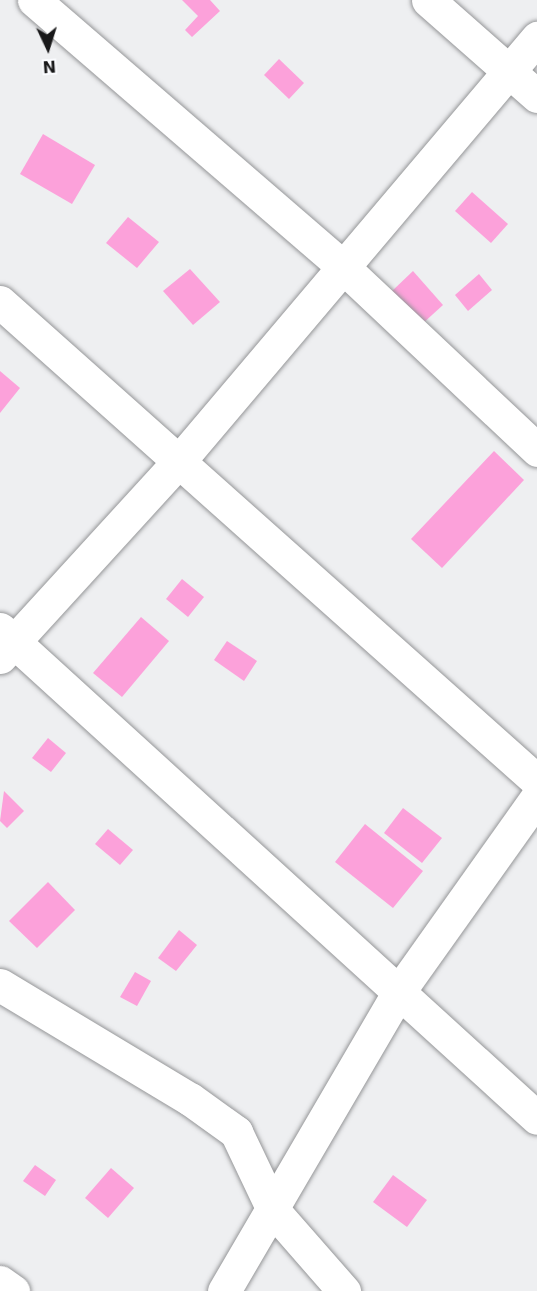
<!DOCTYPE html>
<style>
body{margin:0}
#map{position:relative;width:537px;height:1291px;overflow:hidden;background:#eeeff1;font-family:"DejaVu Sans",sans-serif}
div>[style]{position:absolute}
.building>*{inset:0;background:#fca1da}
.roads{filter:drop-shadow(0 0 2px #959698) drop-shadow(0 0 2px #959698)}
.street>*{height:33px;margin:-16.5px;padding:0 16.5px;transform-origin:16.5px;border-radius:16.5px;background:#fff}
span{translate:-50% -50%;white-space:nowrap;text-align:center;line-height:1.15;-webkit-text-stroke:4.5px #fbfcff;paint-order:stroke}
.north{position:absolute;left:18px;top:18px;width:60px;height:60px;-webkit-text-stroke:4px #fbfcff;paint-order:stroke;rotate:176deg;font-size:16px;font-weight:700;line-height:24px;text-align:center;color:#19191a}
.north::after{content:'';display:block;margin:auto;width:21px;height:27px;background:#19191a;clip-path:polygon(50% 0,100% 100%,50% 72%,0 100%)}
</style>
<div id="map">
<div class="building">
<div style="clip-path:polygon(182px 0,210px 0,220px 11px,192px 37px,185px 30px,198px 16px)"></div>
<div style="clip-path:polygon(279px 59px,304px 83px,289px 99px,264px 75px)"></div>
<div style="clip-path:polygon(43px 134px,95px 165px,72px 204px,20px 174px)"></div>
<div style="clip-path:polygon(472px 192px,508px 224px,491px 243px,455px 211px)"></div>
<div style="clip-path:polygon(128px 217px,159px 242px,137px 268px,106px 243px)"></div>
<div style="clip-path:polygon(190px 269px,220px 302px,193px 325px,163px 291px)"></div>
<div style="clip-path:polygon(413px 271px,443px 305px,421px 325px,391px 292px)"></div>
<div style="clip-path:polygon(479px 274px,492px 290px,468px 311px,455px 295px)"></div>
<div style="clip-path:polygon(0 371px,20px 388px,0 413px)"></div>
<div style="clip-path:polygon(494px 451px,524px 480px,442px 568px,411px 539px)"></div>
<div style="clip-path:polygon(182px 579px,204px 597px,188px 617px,166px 599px)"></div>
<div style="clip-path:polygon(141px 617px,169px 641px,122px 697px,93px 673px)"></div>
<div style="clip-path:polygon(227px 641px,257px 661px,244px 681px,214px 660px)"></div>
<div style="clip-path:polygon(48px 738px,66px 753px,51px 772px,32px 758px)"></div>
<div style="clip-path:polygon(4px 791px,24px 811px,7px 828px,0 821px)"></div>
<div style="clip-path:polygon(403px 808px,442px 838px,422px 863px,384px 833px)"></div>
<div style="clip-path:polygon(365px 824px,423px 871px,393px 908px,335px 862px)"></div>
<div style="clip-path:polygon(108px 829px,133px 850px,120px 865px,95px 844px)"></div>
<div style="clip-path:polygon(48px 882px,75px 910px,37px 948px,9px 921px)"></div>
<div style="clip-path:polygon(179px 930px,197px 945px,176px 971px,158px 958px)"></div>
<div style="clip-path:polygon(135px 972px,151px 981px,137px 1006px,120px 997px)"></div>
<div style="clip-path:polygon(35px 1165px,56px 1180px,45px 1196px,23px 1181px)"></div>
<div style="clip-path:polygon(111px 1168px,134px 1188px,108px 1218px,85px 1198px)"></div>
<div style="clip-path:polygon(393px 1175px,427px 1200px,407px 1227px,373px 1202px)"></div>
</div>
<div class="roads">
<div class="street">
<div style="left:34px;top:0;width:408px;rotate:40.8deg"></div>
<div style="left:343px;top:267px;width:267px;rotate:43.3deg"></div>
<div style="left:428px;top:0;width:145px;rotate:41.4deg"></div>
<div style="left:0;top:302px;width:720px;rotate:41.73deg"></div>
<div style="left:0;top:629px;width:726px;rotate:42.32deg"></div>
<div style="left:0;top:657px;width:267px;rotate:-47.6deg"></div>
<div style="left:180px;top:460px;width:553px;rotate:-49.77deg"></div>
<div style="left:0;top:985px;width:222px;rotate:31deg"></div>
<div style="left:190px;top:1099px;width:57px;rotate:35.7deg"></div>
<div style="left:236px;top:1132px;width:86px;rotate:64.6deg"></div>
<div style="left:273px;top:1210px;width:108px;rotate:48.8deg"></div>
<div style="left:0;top:1282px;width:16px;rotate:35deg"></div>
<div style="left:224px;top:1291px;width:349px;rotate:-59.7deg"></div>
<div style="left:400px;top:990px;width:237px;rotate:-54.6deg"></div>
</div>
</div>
<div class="north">N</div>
</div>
